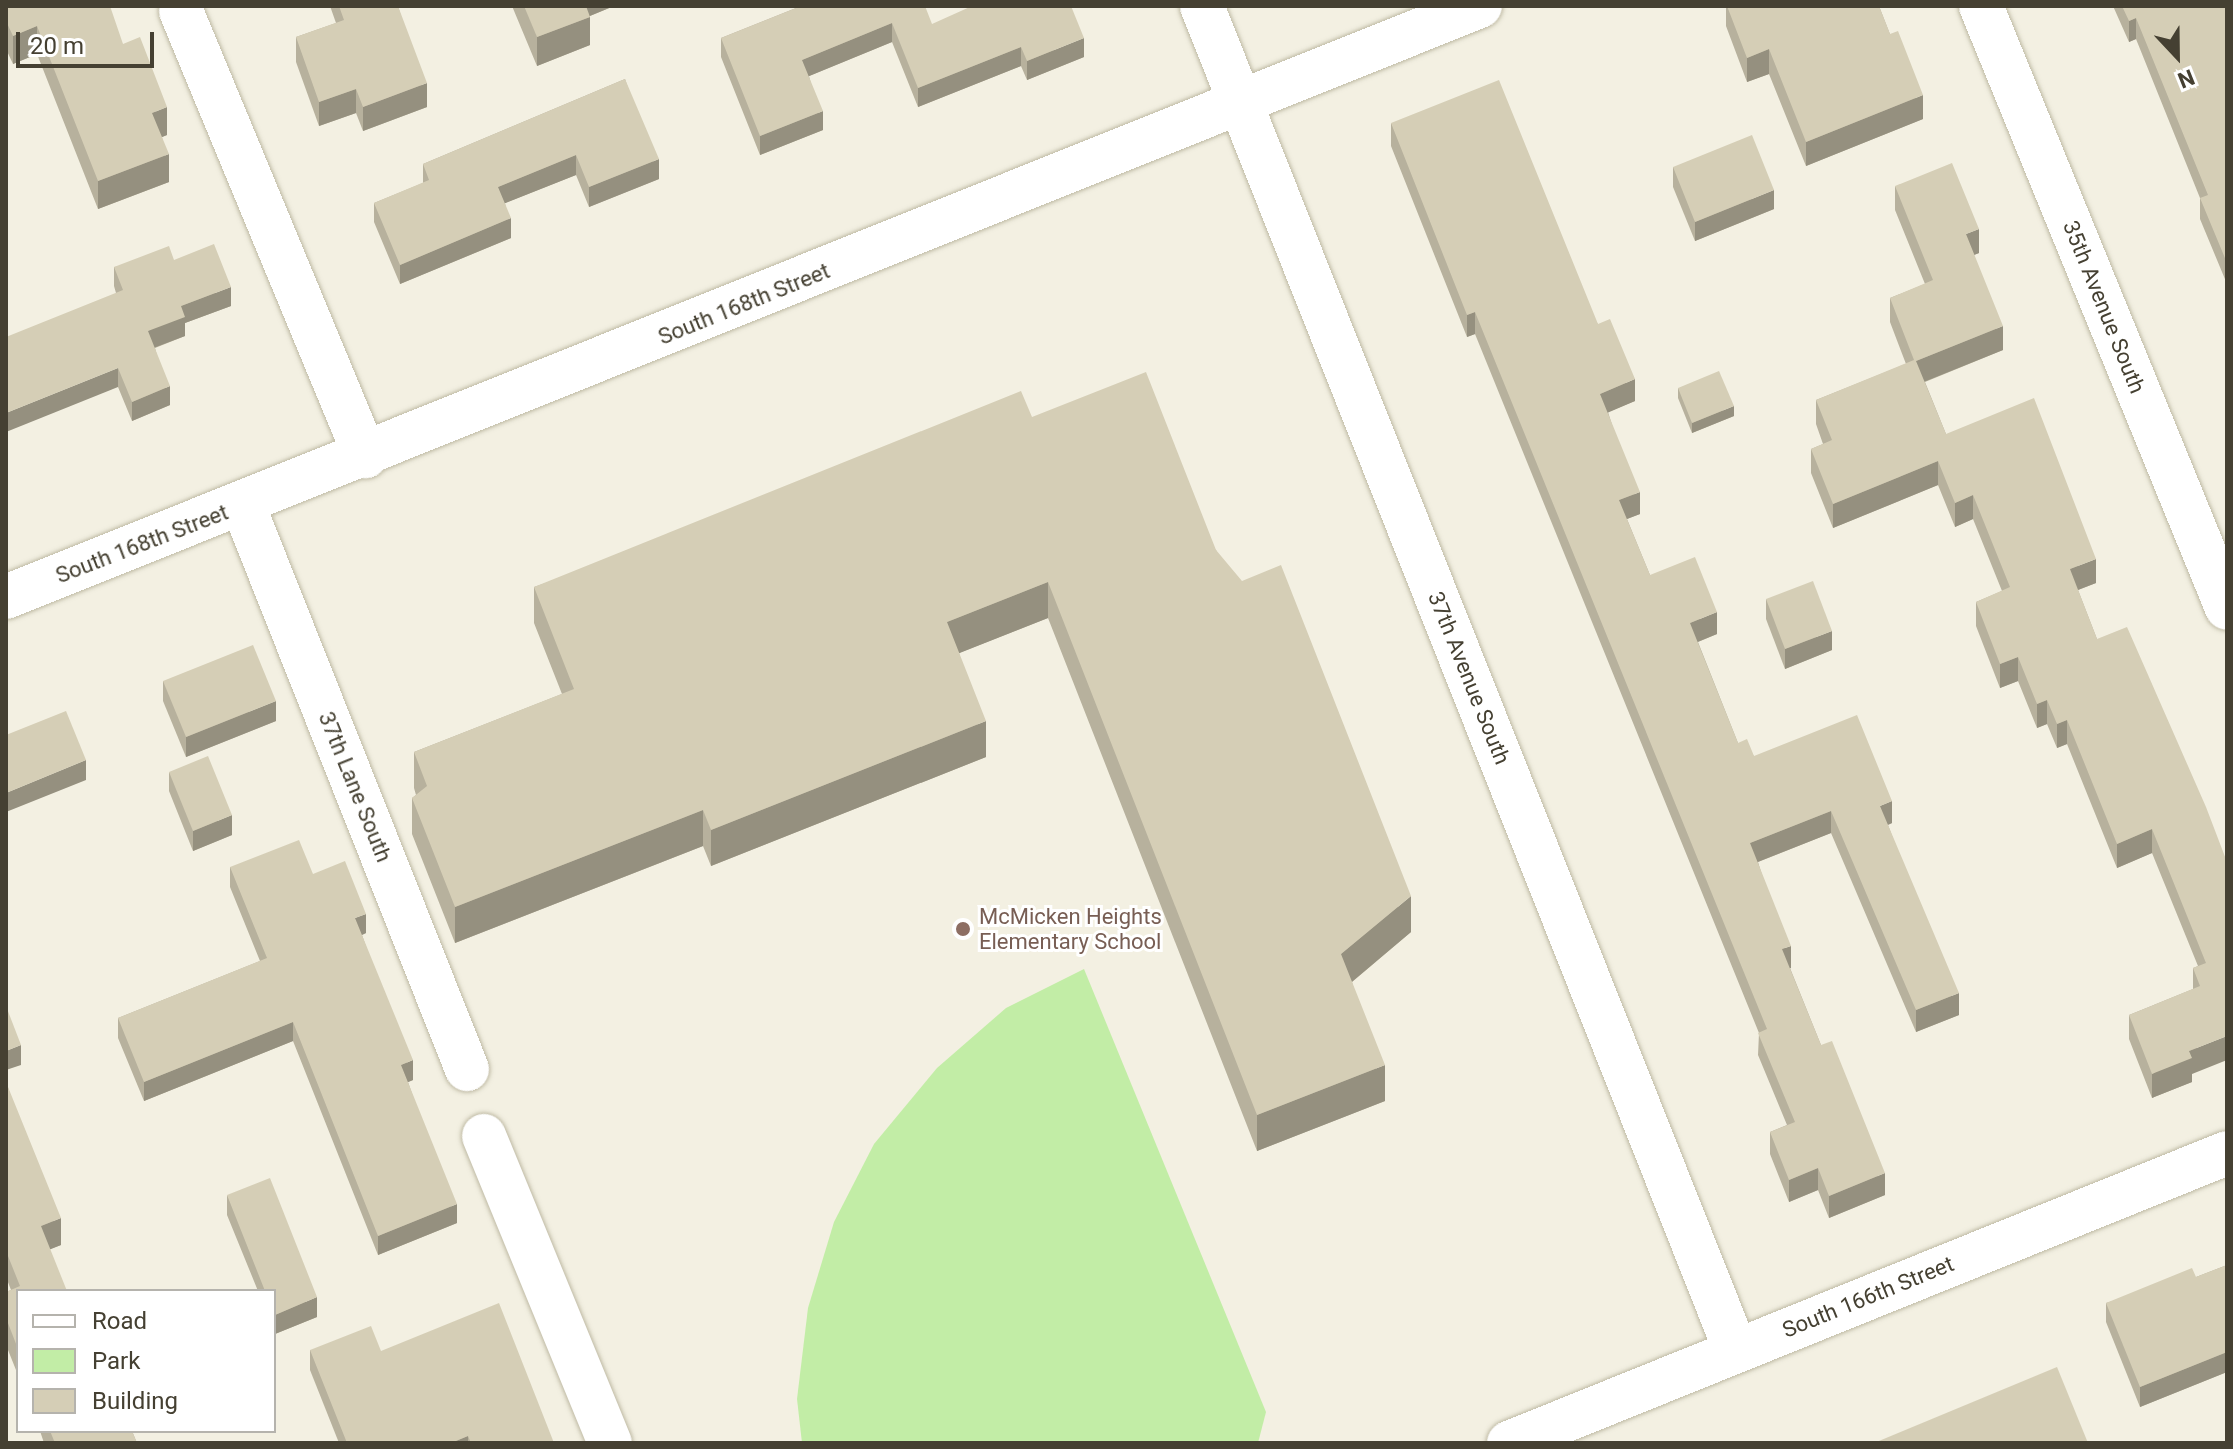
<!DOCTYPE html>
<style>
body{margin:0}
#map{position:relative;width:2233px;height:1449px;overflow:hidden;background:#f3f0e2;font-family:Roboto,sans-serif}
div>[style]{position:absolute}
.green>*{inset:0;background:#c2eda6}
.roads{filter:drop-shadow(0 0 2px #bfbaa4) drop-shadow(0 0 2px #bfbaa4)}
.street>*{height:44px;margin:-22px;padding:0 22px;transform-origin:22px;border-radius:22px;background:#fff}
.wall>*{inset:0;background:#b7b19d}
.shaded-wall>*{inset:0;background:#95907f}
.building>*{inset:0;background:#d5ceb6}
.dots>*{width:22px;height:22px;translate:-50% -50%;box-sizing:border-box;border:4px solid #fff;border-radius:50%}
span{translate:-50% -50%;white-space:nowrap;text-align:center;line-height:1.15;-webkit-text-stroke:6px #fff;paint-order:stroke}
.street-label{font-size:22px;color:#454032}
.education-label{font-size:22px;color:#785e54}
.left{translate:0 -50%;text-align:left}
.frame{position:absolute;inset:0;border:8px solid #454032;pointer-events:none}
.legend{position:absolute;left:16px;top:1289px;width:260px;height:144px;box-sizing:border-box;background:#fff;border:2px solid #b5b3ad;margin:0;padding:10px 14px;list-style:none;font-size:24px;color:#454032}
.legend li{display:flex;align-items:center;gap:16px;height:40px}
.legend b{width:40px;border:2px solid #b5b3ad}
.north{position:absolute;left:2137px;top:16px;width:80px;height:80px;-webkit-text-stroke:6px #fff;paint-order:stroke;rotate:158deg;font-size:22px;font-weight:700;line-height:32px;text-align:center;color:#454032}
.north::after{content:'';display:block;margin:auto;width:28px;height:36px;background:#454032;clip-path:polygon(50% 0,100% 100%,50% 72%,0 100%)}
.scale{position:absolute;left:16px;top:32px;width:138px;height:36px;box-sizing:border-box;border:4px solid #454032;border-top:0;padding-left:10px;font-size:24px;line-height:28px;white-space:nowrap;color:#454032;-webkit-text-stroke:6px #fff;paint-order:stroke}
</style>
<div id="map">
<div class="green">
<div style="clip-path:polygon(1084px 969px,1266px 1412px,1258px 1443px,802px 1443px,797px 1399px,808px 1308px,834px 1222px,874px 1144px,937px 1068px,1006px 1008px)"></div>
</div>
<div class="roads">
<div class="street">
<div style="left:1202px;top:6px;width:1447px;rotate:68.35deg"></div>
<div style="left:1981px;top:6px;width:650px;rotate:67.77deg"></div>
<div style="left:181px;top:11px;width:482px;rotate:67.5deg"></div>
<div style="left:243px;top:505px;width:607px;rotate:68.34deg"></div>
<div style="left:6px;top:597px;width:1588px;rotate:-21.85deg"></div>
<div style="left:484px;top:1136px;width:332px;rotate:67.7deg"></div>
<div style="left:1509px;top:1443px;width:774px;rotate:-21.99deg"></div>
</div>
</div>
<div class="wall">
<div style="clip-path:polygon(6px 6px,123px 44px,167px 135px,162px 137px,169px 182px,98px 209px,37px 54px,13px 64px,6px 49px)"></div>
<div style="clip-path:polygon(330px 6px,398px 6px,427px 107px,363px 131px,356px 113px,319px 126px,296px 62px,296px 37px,336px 23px)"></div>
<div style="clip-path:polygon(512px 6px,614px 6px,590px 16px,590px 45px,537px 66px)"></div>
<div style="clip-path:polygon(801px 6px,932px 24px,1084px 57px,1027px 80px,1021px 66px,918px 107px,892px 42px,809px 76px,823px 130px,760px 155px,721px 57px,721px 38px)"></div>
<div style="clip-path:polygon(1726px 6px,1879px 6px,1923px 119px,1806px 166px,1769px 74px,1747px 82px,1726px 26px)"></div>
<div style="clip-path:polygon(2113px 6px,2224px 6px,2227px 12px,2227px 284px,2200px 219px,2200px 198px,2136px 39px,2129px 42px)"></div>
<div style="clip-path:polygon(625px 79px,659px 179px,589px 207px,576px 175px,505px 203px,511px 238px,400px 284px,374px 222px,374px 203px,423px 183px,423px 164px)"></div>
<div style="clip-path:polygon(1391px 123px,1598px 324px,1635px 401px,1608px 412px,1640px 514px,1627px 519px,1650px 575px,1717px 634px,1698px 642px,1738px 743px,1754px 756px,1892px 823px,1888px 825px,1959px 1015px,1916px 1032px,1831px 833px,1758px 862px,1791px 968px,1790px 968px,1821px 1045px,1885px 1195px,1829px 1218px,1818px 1190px,1789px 1202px,1770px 1154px,1770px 1132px,1787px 1125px,1758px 1055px,1759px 1033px,1475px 334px,1467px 337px,1391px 146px)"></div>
<div style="clip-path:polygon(1673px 167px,1774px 209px,1695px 241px,1673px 187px)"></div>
<div style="clip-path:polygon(1895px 186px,1979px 253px,1974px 255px,2003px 350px,1925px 382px,1946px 434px,2096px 583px,2078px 590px,2097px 639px,2227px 862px,2192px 1074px,2192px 1082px,2152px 1098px,2129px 1039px,2129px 1015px,2193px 989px,2193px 968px,2198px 966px,2152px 853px,2117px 868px,2067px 744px,2057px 748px,2047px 724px,2037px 728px,2018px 681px,2000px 688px,1976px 626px,1976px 602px,2002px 591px,1973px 519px,1955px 527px,1938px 485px,1833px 528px,1811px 473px,1811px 449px,1823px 444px,1816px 424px,1816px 400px,1906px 364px,1890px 322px,1890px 298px,1925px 284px,1895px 210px)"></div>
<div style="clip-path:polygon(174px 260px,231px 306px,185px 323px,185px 336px,155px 348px,170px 405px,132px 421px,118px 387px,116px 293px,114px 286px,114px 267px)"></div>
<div style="clip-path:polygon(1678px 388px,1734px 416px,1692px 433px,1678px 398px)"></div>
<div style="clip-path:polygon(1032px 417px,1216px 550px,1411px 932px,1352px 982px,1385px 1101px,1257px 1151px,1048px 618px,959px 653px,986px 757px,711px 866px,703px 846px,455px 943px,412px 834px,412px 798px,416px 795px,414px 788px,414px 752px,562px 694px,534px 623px,534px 587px)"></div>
<div style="clip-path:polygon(1766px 599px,1832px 650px,1785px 669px,1766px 619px)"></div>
<div style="clip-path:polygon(163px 681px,276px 721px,186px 757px,163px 701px)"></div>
<div style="clip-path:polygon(169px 772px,232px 835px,193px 851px,169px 791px)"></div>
<div style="clip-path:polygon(230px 867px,313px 874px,366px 933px,362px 935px,413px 1080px,408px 1082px,457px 1223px,378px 1255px,293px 1041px,144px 1101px,118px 1038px,118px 1018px,260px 961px,230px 887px)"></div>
<div style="clip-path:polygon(6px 1082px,61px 1245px,50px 1249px,18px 1291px,18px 1375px,6px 1345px,6px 1292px,11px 1290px,6px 1277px)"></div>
<div style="clip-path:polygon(227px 1195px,317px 1317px,275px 1334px,274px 1291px,258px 1291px,227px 1215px)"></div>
<div style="clip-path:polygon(2227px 1265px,2227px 1372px,2140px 1407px,2106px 1322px,2106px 1303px,2196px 1277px)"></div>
<div style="clip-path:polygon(310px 1350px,381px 1351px,554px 1443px,339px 1443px,310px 1370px)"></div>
<div style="clip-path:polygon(40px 1431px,132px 1431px,137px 1443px,44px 1443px)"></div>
</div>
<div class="shaded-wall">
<div style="clip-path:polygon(580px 6px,614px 6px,580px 20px)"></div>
<div style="clip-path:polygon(590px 17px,590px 45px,537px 66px,537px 37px)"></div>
<div style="clip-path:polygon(2136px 18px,2136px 39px,2129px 42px,2129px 21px)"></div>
<div style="clip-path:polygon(892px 23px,892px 42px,802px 79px,802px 60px)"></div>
<div style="clip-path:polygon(37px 26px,37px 54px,13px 64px,13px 36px)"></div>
<div style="clip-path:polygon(1084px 38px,1084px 57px,1027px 80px,1027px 61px)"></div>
<div style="clip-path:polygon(1021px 47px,1021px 66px,918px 107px,918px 88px)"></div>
<div style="clip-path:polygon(1769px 49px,1769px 74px,1747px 82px,1747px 58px)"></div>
<div style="clip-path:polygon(427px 83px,427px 107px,363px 131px,363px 107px)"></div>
<div style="clip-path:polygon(356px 89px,356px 113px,319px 126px,319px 102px)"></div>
<div style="clip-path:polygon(1923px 95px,1923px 119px,1806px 166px,1806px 142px)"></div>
<div style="clip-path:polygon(167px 107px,167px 135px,152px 141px,152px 113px)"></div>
<div style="clip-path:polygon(823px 111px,823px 130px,760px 155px,760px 136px)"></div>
<div style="clip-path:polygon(169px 154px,169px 182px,98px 209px,98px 181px)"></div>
<div style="clip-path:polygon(576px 155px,576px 175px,498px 206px,498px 187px)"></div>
<div style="clip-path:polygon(659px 159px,659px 179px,589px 207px,589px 187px)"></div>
<div style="clip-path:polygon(1774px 190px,1774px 209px,1695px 241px,1695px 222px)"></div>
<div style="clip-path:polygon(511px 218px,511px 238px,400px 284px,400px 265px)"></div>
<div style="clip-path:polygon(1979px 229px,1979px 253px,1966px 258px,1966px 234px)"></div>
<div style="clip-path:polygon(231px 287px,231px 306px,185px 323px,185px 336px,148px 350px,148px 331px,181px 306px)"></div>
<div style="clip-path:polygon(1475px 312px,1475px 334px,1467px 337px,1467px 315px)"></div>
<div style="clip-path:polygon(2003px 326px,2003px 350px,1916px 385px,1916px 361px)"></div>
<div style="clip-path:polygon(118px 368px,118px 387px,6px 432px,6px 413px)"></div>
<div style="clip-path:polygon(1635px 379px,1635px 401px,1600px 416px,1600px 394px)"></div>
<div style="clip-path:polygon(170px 386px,170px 405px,132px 421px,132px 402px)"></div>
<div style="clip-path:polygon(1734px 406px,1734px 416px,1692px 433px,1692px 423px)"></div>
<div style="clip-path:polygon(1938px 461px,1938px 485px,1833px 528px,1833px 504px)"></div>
<div style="clip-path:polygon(1640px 492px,1640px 514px,1619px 522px,1619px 500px)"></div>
<div style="clip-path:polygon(1973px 495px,1973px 519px,1955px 527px,1955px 503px)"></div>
<div style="clip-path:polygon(2096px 559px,2096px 583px,2070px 593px,2070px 569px)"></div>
<div style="clip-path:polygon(1048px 582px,1048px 618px,947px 658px,947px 622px)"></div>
<div style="clip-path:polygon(1717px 612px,1717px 634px,1690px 645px,1690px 623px)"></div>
<div style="clip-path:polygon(1832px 631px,1832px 650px,1785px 669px,1785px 649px)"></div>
<div style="clip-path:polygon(2018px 657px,2018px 681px,2000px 688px,2000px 664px)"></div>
<div style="clip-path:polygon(2047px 700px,2047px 724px,2037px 728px,2037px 704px)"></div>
<div style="clip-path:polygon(276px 701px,276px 721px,186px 757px,186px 737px)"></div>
<div style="clip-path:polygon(2067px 720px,2067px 744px,2057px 748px,2057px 724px)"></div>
<div style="clip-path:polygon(986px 721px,986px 757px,711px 866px,711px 830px)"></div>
<div style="clip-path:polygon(86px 760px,86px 780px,6px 812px,6px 793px)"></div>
<div style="clip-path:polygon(1892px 801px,1892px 823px,1880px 828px,1880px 806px)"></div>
<div style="clip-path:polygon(703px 810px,703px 846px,455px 943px,455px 907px)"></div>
<div style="clip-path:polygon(1831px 811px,1831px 833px,1750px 865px,1750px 843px)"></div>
<div style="clip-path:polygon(232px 815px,232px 835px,193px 851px,193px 831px)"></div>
<div style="clip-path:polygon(2152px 829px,2152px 853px,2117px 868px,2117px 844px)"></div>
<div style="clip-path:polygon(1411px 896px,1411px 932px,1341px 991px,1341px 954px)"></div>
<div style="clip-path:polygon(366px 914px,366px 933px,355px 938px,355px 918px)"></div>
<div style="clip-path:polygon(1791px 946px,1791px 968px,1782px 971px,1782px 949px)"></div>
<div style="clip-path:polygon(1959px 993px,1959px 1015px,1916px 1032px,1916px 1010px)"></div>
<div style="clip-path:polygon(293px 1022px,293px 1041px,144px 1101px,144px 1082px)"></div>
<div style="clip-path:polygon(2227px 1036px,2227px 1060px,2192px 1074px,2192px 1082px,2152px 1098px,2152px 1074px,2189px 1051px)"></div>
<div style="clip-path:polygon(21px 1045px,21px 1065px,6px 1070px,6px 1051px)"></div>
<div style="clip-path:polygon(413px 1060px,413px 1080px,401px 1085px,401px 1065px)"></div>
<div style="clip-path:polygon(1385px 1065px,1385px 1101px,1257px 1151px,1257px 1115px)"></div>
<div style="clip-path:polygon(1818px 1168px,1818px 1190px,1789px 1202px,1789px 1180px)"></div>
<div style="clip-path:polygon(1885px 1173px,1885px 1195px,1829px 1218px,1829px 1196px)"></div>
<div style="clip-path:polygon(457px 1204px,457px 1223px,378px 1255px,378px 1236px)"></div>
<div style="clip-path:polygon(61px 1218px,61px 1245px,41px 1253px,41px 1226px)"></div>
<div style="clip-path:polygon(317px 1297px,317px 1317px,275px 1334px,275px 1315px)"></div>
<div style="clip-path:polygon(2227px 1352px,2227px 1372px,2140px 1407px,2140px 1387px)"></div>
<div style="clip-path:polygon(468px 1436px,468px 1443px,451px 1443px)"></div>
</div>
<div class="building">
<div style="clip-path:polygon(6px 6px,110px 6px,123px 44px,140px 37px,167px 107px,152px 113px,169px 154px,98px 181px,37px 26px,13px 36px,6px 21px)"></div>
<div style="clip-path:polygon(339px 6px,398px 6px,427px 83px,363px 107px,356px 89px,319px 102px,296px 37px,344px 20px)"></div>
<div style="clip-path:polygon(524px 6px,586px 6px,590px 17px,537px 37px)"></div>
<div style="clip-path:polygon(801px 6px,925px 6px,932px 24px,972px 6px,1071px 6px,1084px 38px,1027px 61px,1021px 47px,918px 88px,892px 23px,802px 60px,823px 111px,760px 136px,721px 38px)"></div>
<div style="clip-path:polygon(1727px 6px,1879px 6px,1890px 34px,1898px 31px,1923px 95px,1806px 142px,1769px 49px,1747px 58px)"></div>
<div style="clip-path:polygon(2122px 6px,2224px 6px,2227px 12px,2227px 263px,2200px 198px,2208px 195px,2136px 18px,2129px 21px)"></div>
<div style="clip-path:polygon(625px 79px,659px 159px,589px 187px,576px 155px,498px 187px,511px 218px,400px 265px,374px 203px,429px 180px,423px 164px)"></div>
<div style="clip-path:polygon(1499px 80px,1598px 324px,1610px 319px,1635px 379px,1600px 394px,1640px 492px,1619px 500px,1650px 575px,1695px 557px,1717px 612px,1690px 623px,1738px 743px,1747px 739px,1754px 756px,1857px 715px,1892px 801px,1880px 806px,1959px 993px,1916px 1010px,1831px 811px,1750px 843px,1791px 946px,1782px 949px,1821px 1045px,1832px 1041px,1885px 1173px,1829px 1196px,1818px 1168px,1789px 1180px,1770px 1132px,1795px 1122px,1758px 1033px,1767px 1029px,1475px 312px,1467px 315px,1391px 123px)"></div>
<div style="clip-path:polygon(1752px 135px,1774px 190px,1695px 222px,1673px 167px)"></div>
<div style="clip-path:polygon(1952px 163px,1979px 229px,1966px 234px,2003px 326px,1916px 361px,1946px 434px,2034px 398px,2096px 559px,2070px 569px,2097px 639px,2127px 627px,2206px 807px,2227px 862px,2227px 1036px,2189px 1051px,2192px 1058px,2152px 1074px,2129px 1015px,2200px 986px,2193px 968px,2206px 963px,2152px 829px,2117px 844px,2067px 720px,2057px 724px,2047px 700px,2037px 704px,2018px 657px,2000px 664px,1976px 602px,2010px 587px,1973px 495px,1955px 503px,1938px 461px,1833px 504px,1811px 449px,1832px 440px,1816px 400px,1914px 360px,1890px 298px,1933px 280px,1895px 186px)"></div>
<div style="clip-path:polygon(214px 244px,231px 287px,181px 306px,185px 317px,148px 331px,170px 386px,132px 402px,118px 368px,6px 413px,6px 337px,123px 290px,114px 267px,169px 246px,174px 260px)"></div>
<div style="clip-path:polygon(1719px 371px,1734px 406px,1692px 423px,1678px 388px)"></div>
<div style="clip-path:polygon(1146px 372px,1216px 550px,1242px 581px,1281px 565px,1411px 896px,1341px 954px,1385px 1065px,1257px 1115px,1048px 582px,947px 622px,986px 721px,711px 830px,703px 810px,455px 907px,412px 798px,427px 786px,414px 752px,574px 689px,534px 587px,1021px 391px,1032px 417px)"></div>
<div style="clip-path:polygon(1813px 581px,1832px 631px,1785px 649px,1766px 599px)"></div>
<div style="clip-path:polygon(253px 645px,276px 701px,186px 737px,163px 681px)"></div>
<div style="clip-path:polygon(66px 711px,86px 760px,6px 793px,6px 735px)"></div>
<div style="clip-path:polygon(208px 756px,232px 815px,193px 831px,169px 772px)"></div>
<div style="clip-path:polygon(299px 840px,313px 874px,345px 861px,366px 914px,355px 918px,413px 1060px,401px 1065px,457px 1204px,378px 1236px,293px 1022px,144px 1082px,118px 1018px,267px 958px,230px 867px)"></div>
<div style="clip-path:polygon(6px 1006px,21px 1045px,6px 1051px)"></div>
<div style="clip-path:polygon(6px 1082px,61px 1218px,41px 1226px,67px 1291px,18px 1291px,18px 1349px,6px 1318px,6px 1292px,20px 1286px,6px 1251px)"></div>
<div style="clip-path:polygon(270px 1178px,317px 1297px,275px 1315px,274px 1291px,265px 1291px,227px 1195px)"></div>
<div style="clip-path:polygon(2227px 1265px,2227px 1352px,2140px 1387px,2106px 1303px,2192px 1268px,2196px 1277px)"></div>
<div style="clip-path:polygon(499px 1303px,554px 1443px,471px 1443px,468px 1436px,451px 1443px,347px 1443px,310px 1350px,371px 1326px,381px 1351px)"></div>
<div style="clip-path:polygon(2057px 1367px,2088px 1443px,1874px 1443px)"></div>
<div style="clip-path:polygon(50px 1431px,132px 1431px,137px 1443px,55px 1443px)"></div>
</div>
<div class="dots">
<div style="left:963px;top:929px;background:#8d6e63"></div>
</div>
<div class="street-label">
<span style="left:744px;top:304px;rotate:-22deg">South 168th Street</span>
<span style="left:2104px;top:307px;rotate:68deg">35th Avenue South</span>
<span style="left:142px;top:544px;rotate:-21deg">South 168th Street</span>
<span style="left:1469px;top:678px;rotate:68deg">37th Avenue South</span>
<span style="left:355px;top:787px;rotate:68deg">37th Lane South</span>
<span style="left:1868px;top:1297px;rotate:-22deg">South 166th Street</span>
</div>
<div class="education-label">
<span class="left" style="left:979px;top:929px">McMicken Heights<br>Elementary School</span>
</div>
<div class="frame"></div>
<ul class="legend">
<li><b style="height:10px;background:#fff"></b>Road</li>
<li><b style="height:22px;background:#c2eda6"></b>Park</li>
<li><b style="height:22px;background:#d5ceb6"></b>Building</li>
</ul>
<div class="north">N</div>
<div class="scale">20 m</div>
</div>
